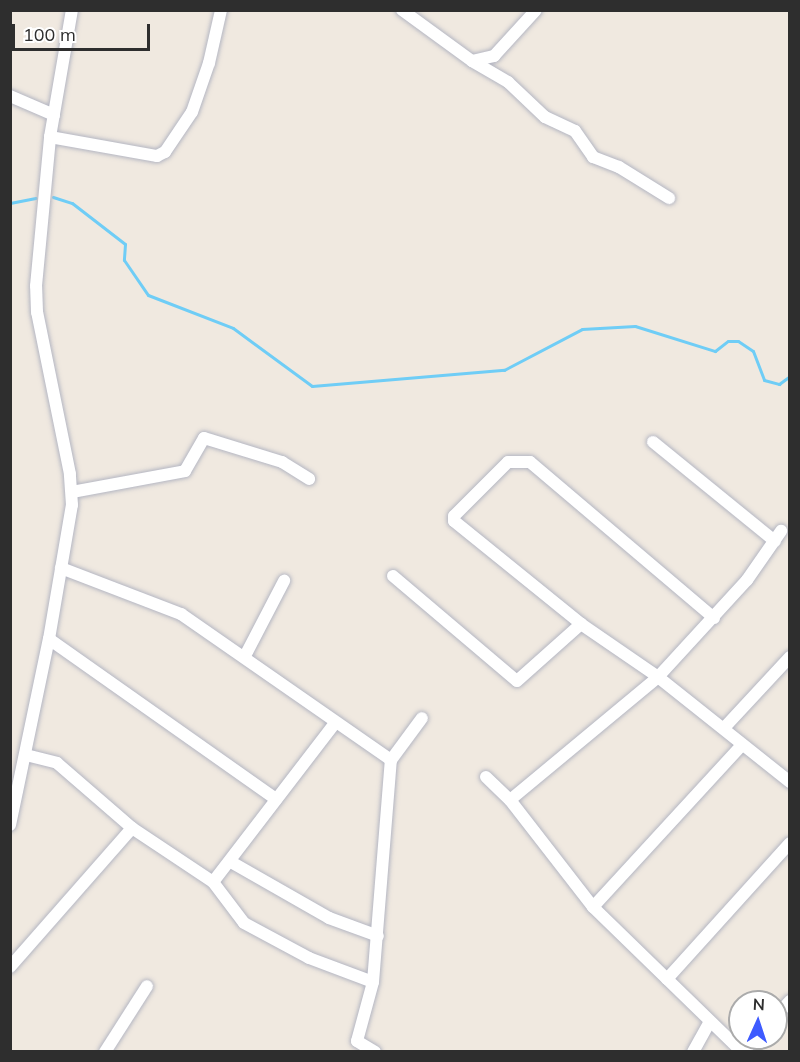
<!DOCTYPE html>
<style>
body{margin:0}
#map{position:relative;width:800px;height:1062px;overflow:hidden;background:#f0e9e0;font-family:Mulish,sans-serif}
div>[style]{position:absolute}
.stream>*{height:3px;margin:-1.5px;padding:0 1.5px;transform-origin:1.5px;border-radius:1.5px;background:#6fcdf6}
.roads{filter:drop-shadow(0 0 2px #b4b6c2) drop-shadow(0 0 2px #b4b6c2)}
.minor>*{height:12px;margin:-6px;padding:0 6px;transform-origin:6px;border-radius:6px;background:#fff}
span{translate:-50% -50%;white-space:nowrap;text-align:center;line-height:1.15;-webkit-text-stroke:4.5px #fff;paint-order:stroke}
.frame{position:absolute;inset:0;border:12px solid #2e2e2e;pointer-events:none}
.north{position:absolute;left:728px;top:990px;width:60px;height:60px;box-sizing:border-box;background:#fff;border:2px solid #ababab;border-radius:50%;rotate:3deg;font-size:16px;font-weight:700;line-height:24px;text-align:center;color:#2e2e2e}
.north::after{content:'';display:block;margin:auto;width:21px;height:27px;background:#3e5bff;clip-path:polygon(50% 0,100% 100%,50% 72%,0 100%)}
.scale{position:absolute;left:12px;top:24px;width:138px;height:27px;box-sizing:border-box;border:3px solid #2e2e2e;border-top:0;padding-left:8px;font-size:18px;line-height:21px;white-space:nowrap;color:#2e2e2e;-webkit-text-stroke:4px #fff;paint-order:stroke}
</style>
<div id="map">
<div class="stream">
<div style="left:53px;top:197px;width:20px;rotate:18deg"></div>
<div style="left:72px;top:203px;width:67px;rotate:37.7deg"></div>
<div style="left:125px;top:244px;width:16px;rotate:94deg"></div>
<div style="left:124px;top:260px;width:42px;rotate:55.6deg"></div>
<div style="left:148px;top:295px;width:91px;rotate:21.2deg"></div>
<div style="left:233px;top:328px;width:98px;rotate:36.3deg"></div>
<div style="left:312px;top:386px;width:193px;rotate:-4.8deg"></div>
<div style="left:504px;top:370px;width:88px;rotate:-27.7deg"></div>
<div style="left:582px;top:329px;width:53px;rotate:-3.2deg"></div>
<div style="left:635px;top:326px;width:84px;rotate:17.4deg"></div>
<div style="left:715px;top:351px;width:16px;rotate:-38deg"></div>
<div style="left:728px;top:341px;width:10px"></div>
<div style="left:738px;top:341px;width:18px;rotate:34deg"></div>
<div style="left:753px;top:351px;width:31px;rotate:69deg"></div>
<div style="left:764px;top:380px;width:16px;rotate:15deg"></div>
<div style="left:779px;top:384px;width:14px;rotate:-36deg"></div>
<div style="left:10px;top:203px;width:26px;rotate:-11deg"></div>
</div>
<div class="roads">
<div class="minor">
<div style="left:402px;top:10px;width:87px;rotate:36.1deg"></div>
<div style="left:472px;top:61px;width:23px;rotate:-13deg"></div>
<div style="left:494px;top:56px;width:62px;rotate:-47.6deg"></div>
<div style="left:472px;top:61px;width:42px;rotate:30.3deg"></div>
<div style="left:508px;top:82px;width:51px;rotate:43.4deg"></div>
<div style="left:545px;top:117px;width:33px;rotate:25deg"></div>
<div style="left:575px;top:131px;width:32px;rotate:55deg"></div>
<div style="left:593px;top:157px;width:28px;rotate:21deg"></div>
<div style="left:619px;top:167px;width:59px;rotate:31.8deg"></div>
<div style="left:10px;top:96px;width:48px;rotate:23.4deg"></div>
<div style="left:50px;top:137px;width:109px;rotate:10.1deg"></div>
<div style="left:157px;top:156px;width:9px;rotate:-27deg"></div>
<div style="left:165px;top:152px;width:48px;rotate:-56deg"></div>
<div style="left:192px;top:112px;width:52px;rotate:-70.9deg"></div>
<div style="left:209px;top:63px;width:54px;rotate:-77.2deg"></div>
<div style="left:653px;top:442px;width:157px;rotate:39.1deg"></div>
<div style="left:72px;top:492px;width:115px;rotate:-10.5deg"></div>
<div style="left:185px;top:471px;width:38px;rotate:-60deg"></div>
<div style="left:204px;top:438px;width:82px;rotate:17.1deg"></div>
<div style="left:282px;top:462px;width:32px;rotate:32deg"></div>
<div style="left:61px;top:568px;width:129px;rotate:21deg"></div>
<div style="left:181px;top:614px;width:256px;rotate:34.8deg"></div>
<div style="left:393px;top:576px;width:162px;rotate:40.3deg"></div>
<div style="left:517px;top:681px;width:86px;rotate:-41.7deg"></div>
<div style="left:714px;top:618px;width:241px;rotate:-139.7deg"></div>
<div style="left:530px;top:462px;width:22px;rotate:180deg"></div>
<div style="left:508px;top:462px;width:76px;rotate:135deg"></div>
<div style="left:454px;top:516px;width:5px;rotate:90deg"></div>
<div style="left:454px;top:521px;width:164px;rotate:39deg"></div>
<div style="left:581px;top:624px;width:93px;rotate:34.5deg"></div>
<div style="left:658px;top:677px;width:169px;rotate:38.5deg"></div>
<div style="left:49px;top:639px;width:278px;rotate:35.2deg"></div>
<div style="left:245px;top:656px;width:85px;rotate:-62.5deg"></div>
<div style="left:724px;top:728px;width:97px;rotate:-47.1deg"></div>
<div style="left:26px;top:755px;width:32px;rotate:14deg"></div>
<div style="left:57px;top:763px;width:99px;rotate:40.9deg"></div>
<div style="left:132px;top:828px;width:97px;rotate:33.7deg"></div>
<div style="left:213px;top:882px;width:200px;rotate:-52.5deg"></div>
<div style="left:486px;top:777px;width:33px;rotate:44deg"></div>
<div style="left:510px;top:800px;width:135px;rotate:52.2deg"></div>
<div style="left:593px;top:907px;width:208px;rotate:44.2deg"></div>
<div style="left:510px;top:800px;width:192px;rotate:-39.7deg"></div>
<div style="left:658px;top:677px;width:132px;rotate:-47.5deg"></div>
<div style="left:747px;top:580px;width:60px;rotate:-55.2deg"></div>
<div style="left:10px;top:825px;width:190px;rotate:-78.2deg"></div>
<div style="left:49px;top:639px;width:136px;rotate:-80.3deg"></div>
<div style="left:72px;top:505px;width:31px;rotate:-94deg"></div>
<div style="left:70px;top:474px;width:165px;rotate:-101.5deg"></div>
<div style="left:37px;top:312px;width:26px;rotate:-92deg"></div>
<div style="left:36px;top:286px;width:150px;rotate:-84.6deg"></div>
<div style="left:50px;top:137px;width:129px;rotate:-80.2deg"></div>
<div style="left:231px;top:862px;width:113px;rotate:29.7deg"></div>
<div style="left:329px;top:918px;width:52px;rotate:20.2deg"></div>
<div style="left:213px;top:882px;width:51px;rotate:52.9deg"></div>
<div style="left:244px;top:923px;width:74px;rotate:28.3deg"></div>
<div style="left:309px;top:958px;width:68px;rotate:20.6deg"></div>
<div style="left:593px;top:907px;width:220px;rotate:-47.4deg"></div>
<div style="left:10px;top:967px;width:185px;rotate:-48.7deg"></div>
<div style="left:667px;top:979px;width:183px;rotate:-47.9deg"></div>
<div style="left:776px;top:1016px;width:21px;rotate:-47deg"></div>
<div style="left:105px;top:1052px;width:78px;rotate:-57.5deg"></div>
<div style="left:375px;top:1052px;width:21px;rotate:-149deg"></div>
<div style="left:357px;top:1041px;width:61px;rotate:-74.8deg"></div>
<div style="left:373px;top:982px;width:223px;rotate:-85.4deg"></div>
<div style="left:391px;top:760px;width:52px;rotate:-53.6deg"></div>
<div style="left:693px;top:1052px;width:33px;rotate:-61deg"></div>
<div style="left:743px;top:1052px;width:18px;rotate:-49deg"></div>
</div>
</div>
<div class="frame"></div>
<div class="north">N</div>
<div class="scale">100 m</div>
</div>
